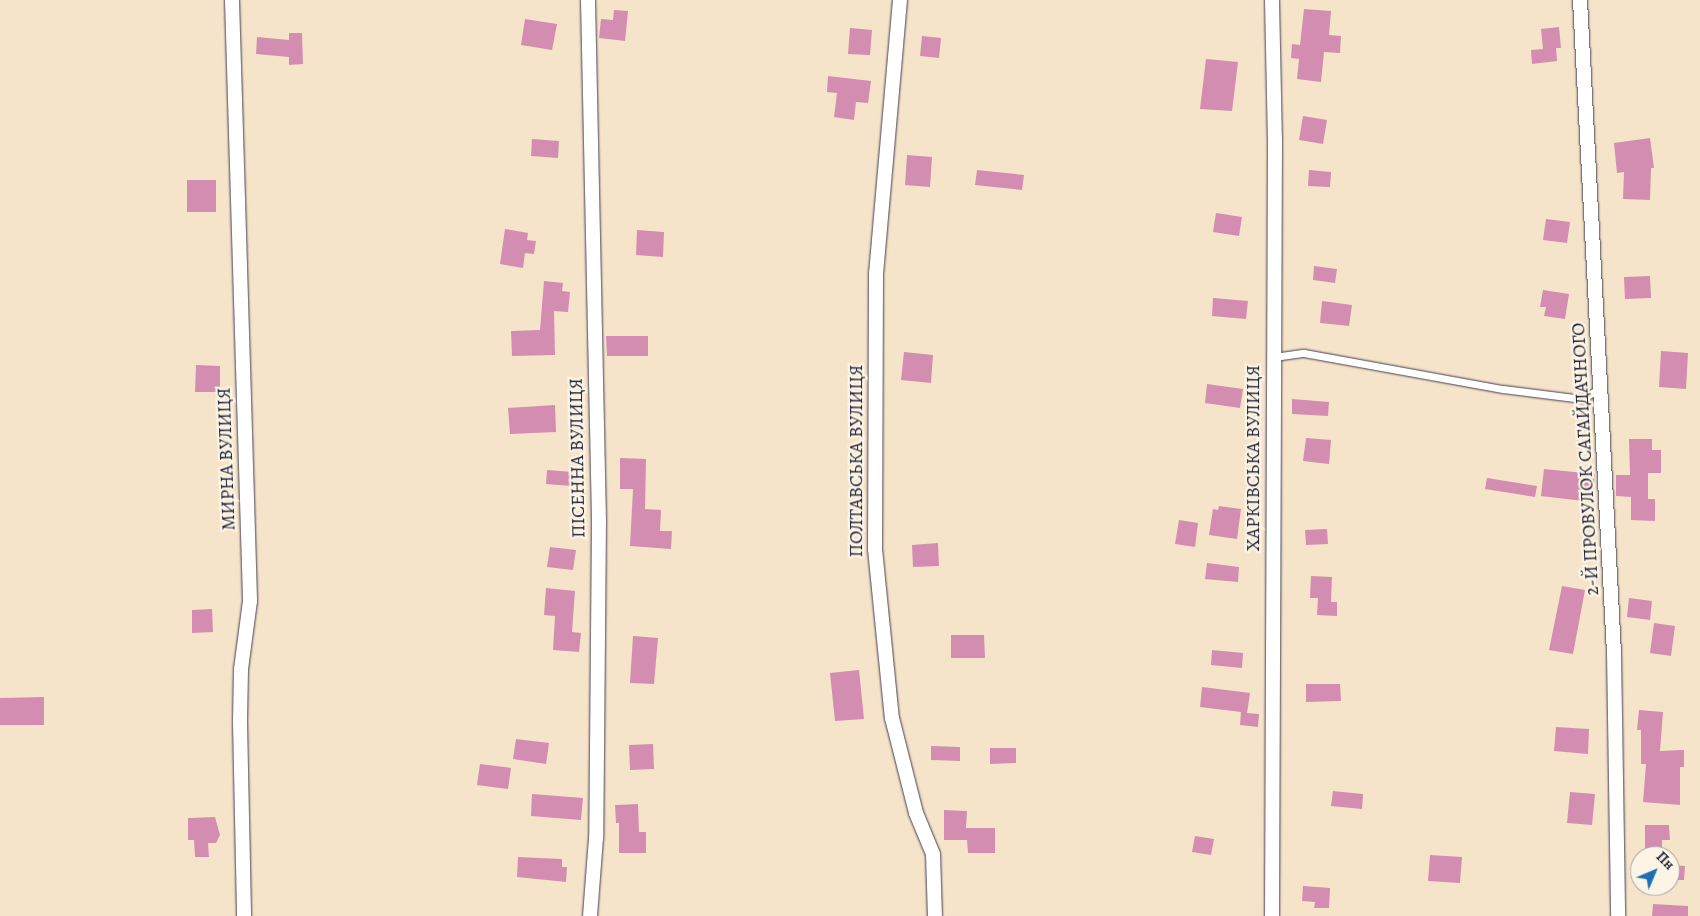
<!DOCTYPE html>
<meta charset="utf-8">
<style>
body{margin:0}
#map{position:relative;width:1700px;height:916px;overflow:hidden;background:#f6e4ca;font-family:Alegreya,serif}
div>[style]{position:absolute}
.building>*{inset:0;background:#d38db1}
.roads{filter:drop-shadow(0 0 1px #423f50) drop-shadow(0 0 1px #423f50)}
.service>*{height:7px;margin:-3.5px;padding:0 3.5px;transform-origin:3.5px;border-radius:3.5px;background:#fff}
.minor>*{height:14px;margin:-7px;padding:0 7px;transform-origin:7px;border-radius:7px;background:#fff}
span{translate:-50% -50%;white-space:nowrap;text-align:center;line-height:1.15;-webkit-text-stroke:4.5px #fcf5e5;paint-order:stroke}
.street-label{font-size:19px;color:#22223b}
.north{position:absolute;left:1630px;top:846px;width:50px;height:50px;box-sizing:border-box;background:#fcf5e5;border:1px solid #a5a1a1;border-radius:50%;rotate:45deg;font-size:14px;font-weight:700;line-height:20px;text-align:center;color:#22223b}
.north::after{content:'';display:block;margin:auto;width:18px;height:22px;background:#1f6fb2;clip-path:polygon(50% 0,100% 100%,50% 72%,0 100%)}
</style>
<div id="map">
<div class="building">
<div style="clip-path:polygon(1304px 9px,1331px 11px,1329px 35px,1341px 36px,1340px 53px,1324px 52px,1321px 82px,1297px 79px,1299px 59px,1291px 58px,1292px 44px,1300px 45px)"></div>
<div style="clip-path:polygon(614px 10px,628px 11px,625px 41px,599px 38px,601px 19px,613px 20px)"></div>
<div style="clip-path:polygon(525px 19px,557px 24px,552px 50px,521px 45px)"></div>
<div style="clip-path:polygon(1559px 27px,1561px 48px,1556px 48px,1557px 61px,1532px 64px,1531px 50px,1543px 49px,1541px 29px)"></div>
<div style="clip-path:polygon(850px 28px,872px 30px,870px 55px,848px 54px)"></div>
<div style="clip-path:polygon(289px 33px,302px 33px,303px 64px,289px 65px,289px 57px,256px 54px,257px 37px,289px 40px)"></div>
<div style="clip-path:polygon(922px 36px,941px 38px,939px 58px,920px 56px)"></div>
<div style="clip-path:polygon(1206px 59px,1238px 62px,1232px 111px,1200px 109px)"></div>
<div style="clip-path:polygon(828px 76px,871px 81px,868px 103px,856px 102px,854px 120px,834px 117px,837px 93px,827px 92px)"></div>
<div style="clip-path:polygon(1303px 116px,1327px 120px,1323px 144px,1299px 140px)"></div>
<div style="clip-path:polygon(1650px 138px,1654px 168px,1651px 168px,1650px 200px,1623px 199px,1624px 172px,1617px 173px,1614px 143px)"></div>
<div style="clip-path:polygon(532px 139px,559px 141px,558px 158px,531px 156px)"></div>
<div style="clip-path:polygon(907px 155px,932px 157px,930px 187px,905px 185px)"></div>
<div style="clip-path:polygon(977px 170px,1024px 175px,1022px 190px,975px 185px)"></div>
<div style="clip-path:polygon(1309px 170px,1331px 172px,1330px 187px,1308px 186px)"></div>
<div style="clip-path:polygon(187px 180px,216px 180px,216px 212px,187px 212px)"></div>
<div style="clip-path:polygon(1216px 213px,1242px 217px,1239px 236px,1213px 232px)"></div>
<div style="clip-path:polygon(1546px 219px,1570px 222px,1567px 243px,1543px 240px)"></div>
<div style="clip-path:polygon(505px 229px,528px 233px,527px 240px,536px 241px,534px 254px,525px 253px,523px 268px,500px 264px)"></div>
<div style="clip-path:polygon(637px 230px,664px 232px,663px 257px,636px 255px)"></div>
<div style="clip-path:polygon(1314px 266px,1337px 269px,1335px 283px,1313px 280px)"></div>
<div style="clip-path:polygon(1650px 276px,1651px 298px,1625px 299px,1624px 277px)"></div>
<div style="clip-path:polygon(544px 281px,563px 283px,562px 291px,570px 292px,568px 312px,554px 311px,555px 355px,512px 356px,511px 331px,540px 330px)"></div>
<div style="clip-path:polygon(1543px 290px,1569px 294px,1565px 319px,1544px 316px,1546px 307px,1540px 307px)"></div>
<div style="clip-path:polygon(1213px 298px,1248px 301px,1246px 319px,1212px 316px)"></div>
<div style="clip-path:polygon(1322px 301px,1352px 305px,1349px 326px,1320px 323px)"></div>
<div style="clip-path:polygon(606px 336px,648px 336px,648px 356px,607px 356px)"></div>
<div style="clip-path:polygon(1661px 351px,1688px 353px,1686px 389px,1659px 387px)"></div>
<div style="clip-path:polygon(904px 352px,933px 355px,931px 383px,901px 380px)"></div>
<div style="clip-path:polygon(196px 365px,220px 366px,220px 392px,195px 392px)"></div>
<div style="clip-path:polygon(1207px 384px,1243px 389px,1240px 408px,1205px 403px)"></div>
<div style="clip-path:polygon(1292px 399px,1329px 402px,1328px 416px,1292px 414px)"></div>
<div style="clip-path:polygon(555px 405px,556px 432px,510px 434px,508px 408px)"></div>
<div style="clip-path:polygon(1306px 438px,1331px 440px,1329px 464px,1303px 461px)"></div>
<div style="clip-path:polygon(1629px 439px,1652px 439px,1652px 450px,1661px 450px,1661px 473px,1648px 473px,1648px 499px,1655px 499px,1655px 521px,1631px 520px,1631px 497px,1616px 496px,1616px 475px,1630px 475px)"></div>
<div style="clip-path:polygon(620px 458px,646px 459px,645px 509px,661px 510px,660px 531px,672px 531px,671px 549px,630px 546px,633px 489px,620px 489px)"></div>
<div style="clip-path:polygon(1544px 469px,1595px 474px,1592px 502px,1541px 496px)"></div>
<div style="clip-path:polygon(547px 470px,573px 472px,572px 486px,546px 484px)"></div>
<div style="clip-path:polygon(1487px 478px,1537px 486px,1535px 497px,1485px 489px)"></div>
<div style="clip-path:polygon(1219px 506px,1241px 509px,1237px 539px,1209px 535px,1213px 509px,1218px 510px)"></div>
<div style="clip-path:polygon(1179px 520px,1198px 523px,1195px 547px,1175px 544px)"></div>
<div style="clip-path:polygon(1327px 529px,1328px 544px,1306px 545px,1305px 530px)"></div>
<div style="clip-path:polygon(938px 543px,939px 566px,913px 567px,912px 545px)"></div>
<div style="clip-path:polygon(550px 547px,576px 550px,573px 570px,547px 567px)"></div>
<div style="clip-path:polygon(1207px 563px,1239px 567px,1238px 582px,1205px 579px)"></div>
<div style="clip-path:polygon(1311px 576px,1332px 577px,1331px 602px,1337px 602px,1337px 616px,1317px 615px,1318px 598px,1310px 598px)"></div>
<div style="clip-path:polygon(1562px 586px,1585px 590px,1573px 654px,1549px 650px)"></div>
<div style="clip-path:polygon(546px 588px,575px 591px,572px 632px,581px 633px,579px 652px,553px 650px,555px 616px,544px 615px)"></div>
<div style="clip-path:polygon(1629px 598px,1652px 601px,1650px 620px,1627px 617px)"></div>
<div style="clip-path:polygon(212px 609px,213px 632px,192px 633px,192px 610px)"></div>
<div style="clip-path:polygon(1654px 623px,1675px 626px,1671px 656px,1650px 653px)"></div>
<div style="clip-path:polygon(951px 635px,984px 635px,985px 658px,951px 658px)"></div>
<div style="clip-path:polygon(633px 636px,658px 638px,654px 684px,630px 683px)"></div>
<div style="clip-path:polygon(1212px 650px,1243px 653px,1242px 668px,1211px 665px)"></div>
<div style="clip-path:polygon(859px 670px,864px 719px,835px 721px,830px 673px)"></div>
<div style="clip-path:polygon(1306px 684px,1340px 684px,1341px 701px,1306px 702px)"></div>
<div style="clip-path:polygon(1202px 687px,1250px 693px,1247px 713px,1259px 714px,1258px 727px,1240px 725px,1241px 712px,1200px 707px)"></div>
<div style="clip-path:polygon(44px 697px,44px 725px,0 725px,0 698px)"></div>
<div style="clip-path:polygon(1639px 710px,1663px 712px,1660px 751px,1684px 750px,1684px 767px,1680px 767px,1680px 805px,1643px 802px,1646px 764px,1641px 764px,1641px 730px,1637px 730px)"></div>
<div style="clip-path:polygon(1556px 727px,1589px 729px,1588px 754px,1554px 751px)"></div>
<div style="clip-path:polygon(516px 739px,549px 743px,546px 764px,513px 759px)"></div>
<div style="clip-path:polygon(653px 744px,654px 769px,630px 770px,629px 745px)"></div>
<div style="clip-path:polygon(931px 746px,960px 747px,960px 761px,931px 760px)"></div>
<div style="clip-path:polygon(990px 748px,1016px 748px,1016px 763px,990px 764px)"></div>
<div style="clip-path:polygon(480px 764px,511px 768px,508px 789px,477px 785px)"></div>
<div style="clip-path:polygon(1333px 791px,1363px 794px,1362px 809px,1331px 806px)"></div>
<div style="clip-path:polygon(1570px 792px,1595px 794px,1592px 825px,1567px 823px)"></div>
<div style="clip-path:polygon(532px 794px,583px 798px,581px 820px,531px 816px)"></div>
<div style="clip-path:polygon(638px 804px,639px 832px,646px 832px,646px 853px,619px 853px,619px 823px,616px 823px,615px 805px)"></div>
<div style="clip-path:polygon(944px 810px,967px 811px,966px 828px,995px 828px,995px 853px,968px 853px,967px 840px,944px 840px)"></div>
<div style="clip-path:polygon(215px 817px,220px 835px,216px 843px,208px 843px,209px 857px,195px 857px,194px 840px,188px 840px,188px 818px)"></div>
<div style="clip-path:polygon(1645px 825px,1669px 825px,1670px 840px,1662px 840px,1662px 856px,1645px 856px)"></div>
<div style="clip-path:polygon(1195px 836px,1214px 839px,1211px 855px,1192px 852px)"></div>
<div style="clip-path:polygon(1430px 855px,1462px 857px,1460px 883px,1428px 881px)"></div>
<div style="clip-path:polygon(518px 857px,562px 859px,562px 867px,567px 867px,566px 882px,517px 877px)"></div>
<div style="clip-path:polygon(1670px 865px,1685px 866px,1684px 880px,1670px 880px)"></div>
<div style="clip-path:polygon(1303px 886px,1330px 888px,1329px 908px,1314px 908px,1315px 902px,1302px 901px)"></div>
<div style="clip-path:polygon(1653px 904px,1688px 906px,1688px 916px,1652px 916px)"></div>
</div>
<div class="roads">
<div class="service">
<div style="left:1274px;top:357px;width:30px;rotate:-8deg"></div>
<div style="left:1304px;top:353px;width:202px;rotate:10.3deg"></div>
<div style="left:1503px;top:389px;width:80px;rotate:7.2deg"></div>
<div style="left:1582px;top:399px;width:21px;rotate:-31deg"></div>
</div>
<div class="minor">
<div style="left:232px;top:0;width:601px;rotate:88.28deg"></div>
<div style="left:250px;top:601px;width:69px;rotate:97.5deg"></div>
<div style="left:241px;top:669px;width:53px;rotate:91.1deg"></div>
<div style="left:240px;top:722px;width:194px;rotate:88.8deg"></div>
<div style="left:588px;top:0;width:521px;rotate:88.79deg"></div>
<div style="left:599px;top:521px;width:317px;rotate:90.5deg"></div>
<div style="left:596px;top:838px;width:78px;rotate:94.4deg"></div>
<div style="left:900px;top:0;width:274px;rotate:95deg"></div>
<div style="left:876px;top:273px;width:276px;rotate:90.2deg"></div>
<div style="left:875px;top:549px;width:170px;rotate:84.3deg"></div>
<div style="left:892px;top:718px;width:98px;rotate:75.8deg"></div>
<div style="left:916px;top:813px;width:44px;rotate:67.5deg"></div>
<div style="left:933px;top:854px;width:62px;rotate:88.2deg"></div>
<div style="left:1272px;top:0;width:140px;rotate:88.8deg"></div>
<div style="left:1275px;top:140px;width:776px;rotate:90.22deg"></div>
<div style="left:1580px;top:0;width:654px;rotate:87.02deg"></div>
<div style="left:1614px;top:653px;width:263px;rotate:89.1deg"></div>
</div>
</div>
<div class="street-label">
<span style="left:578px;top:458px;rotate:-91deg">ПІСЕННА ВУЛИЦЯ</span>
<span style="left:1254px;top:458px;rotate:-90deg">ХАРКІВСЬКА ВУЛИЦЯ</span>
<span style="left:227px;top:459px;rotate:-92deg">МИРНА ВУЛИЦЯ</span>
<span style="left:1586px;top:459px;rotate:-93deg">2-Й ПРОВУЛОК САГАЙДАЧНОГО</span>
<span style="left:857px;top:461px;rotate:-90deg">ПОЛТАВСЬКА ВУЛИЦЯ</span>
</div>
<div class="north">Пн</div>
</div>
